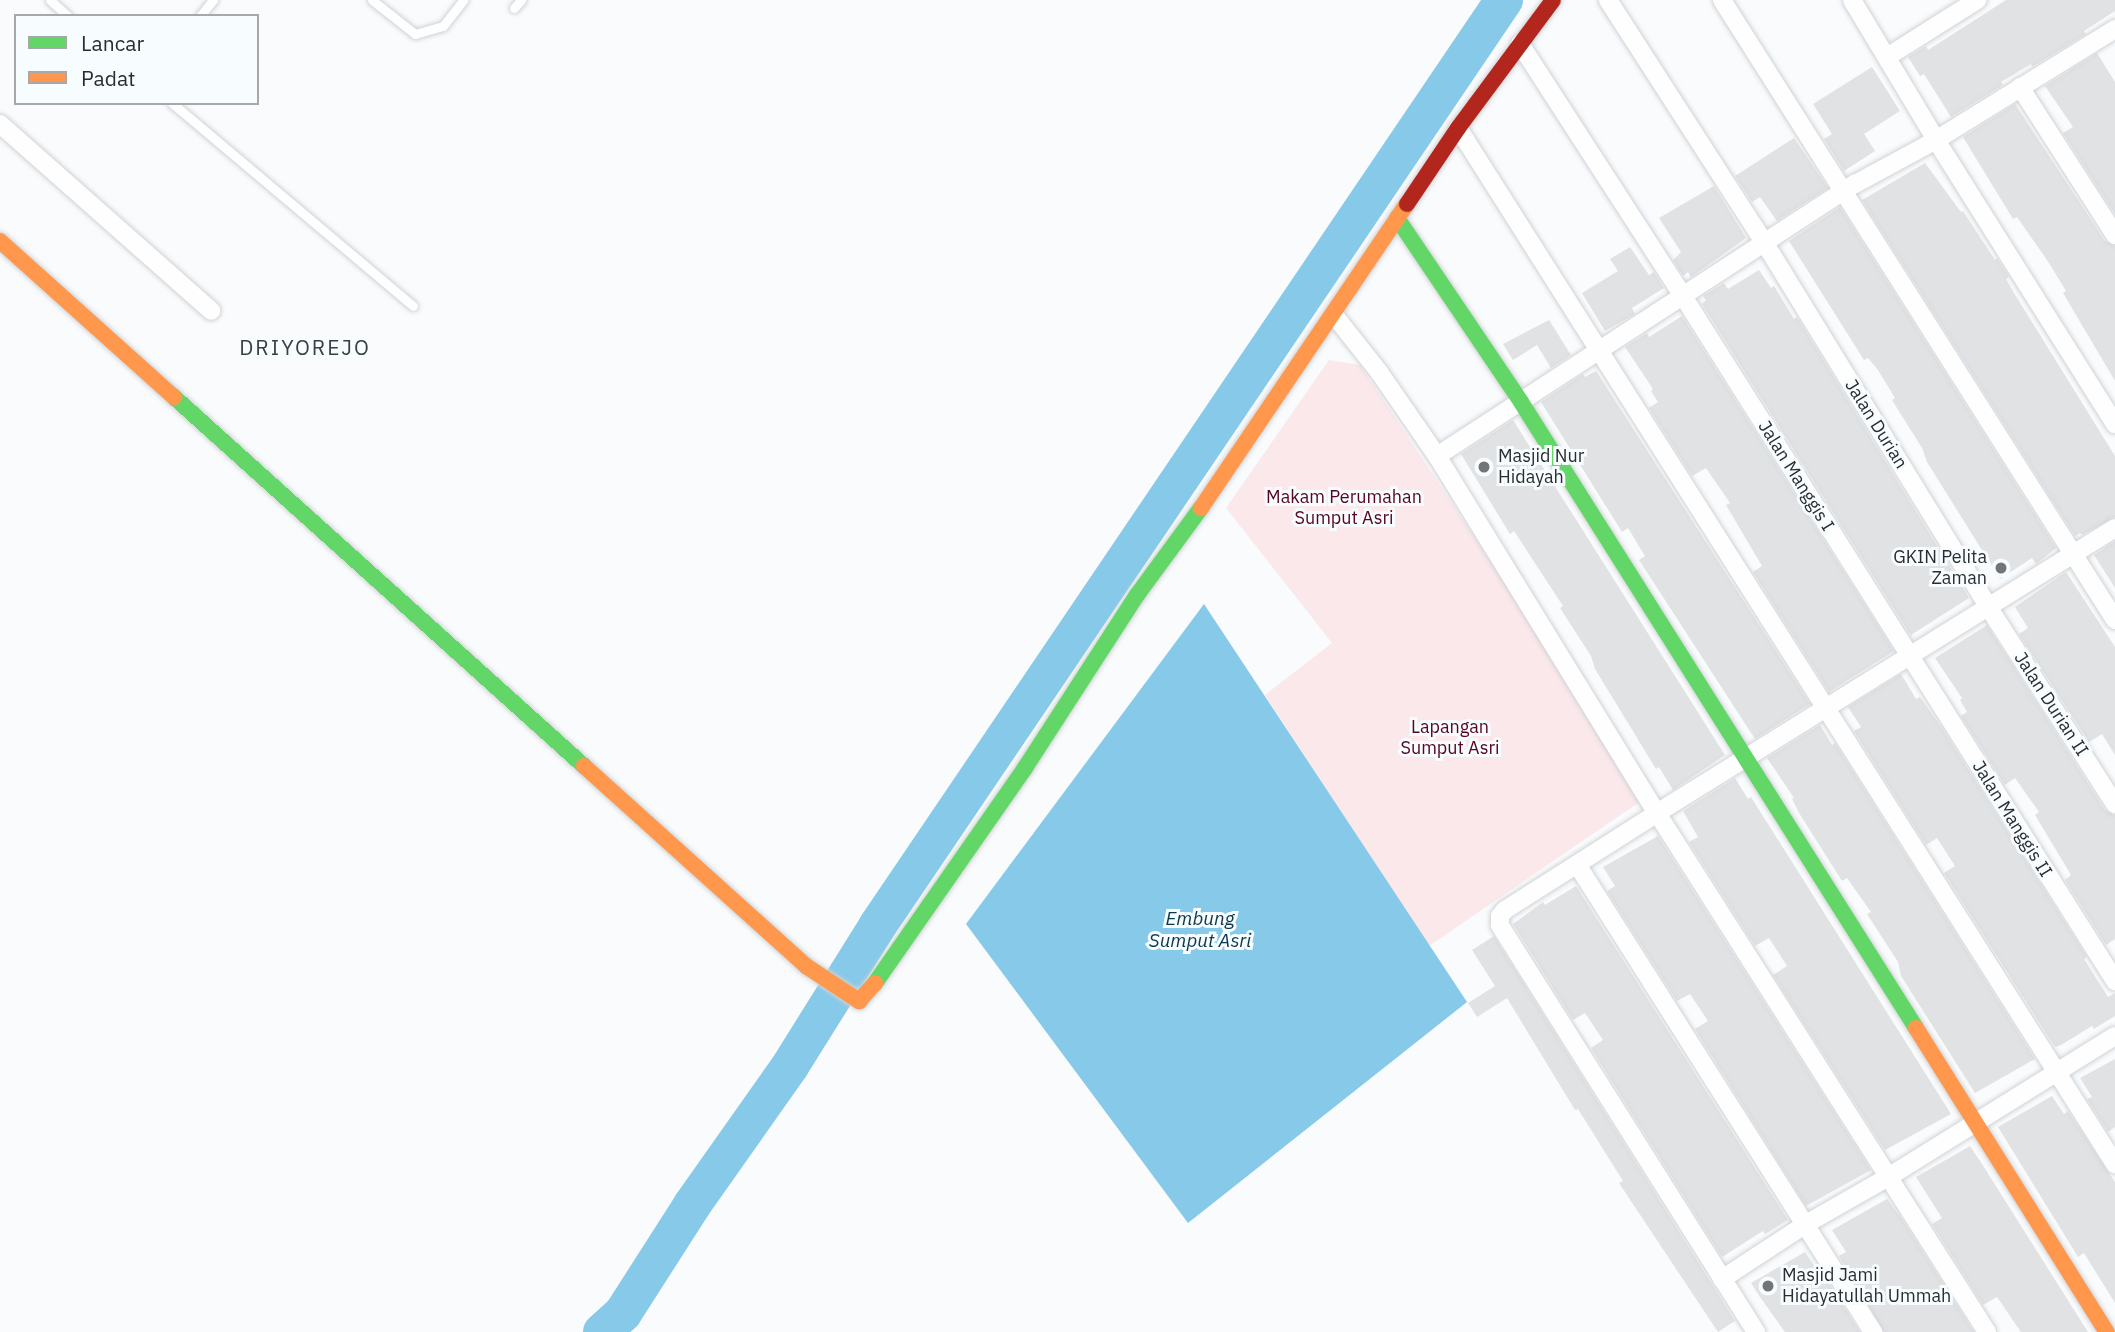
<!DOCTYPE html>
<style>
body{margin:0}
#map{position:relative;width:2115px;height:1332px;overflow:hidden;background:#f9fbfd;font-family:"IBM Plex Sans",sans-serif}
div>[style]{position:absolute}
.green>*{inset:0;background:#fbe8eb}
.water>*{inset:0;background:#86c9e9}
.river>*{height:38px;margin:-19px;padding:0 19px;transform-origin:19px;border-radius:19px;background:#86c9e9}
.building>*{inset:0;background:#e0e2e4}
.roads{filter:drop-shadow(0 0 2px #d0d3d5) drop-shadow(0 0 2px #d0d3d5)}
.lane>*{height:9px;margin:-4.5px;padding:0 4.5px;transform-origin:4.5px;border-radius:4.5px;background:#fefeff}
.street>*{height:18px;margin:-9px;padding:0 9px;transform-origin:9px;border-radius:9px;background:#fefeff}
.fast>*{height:16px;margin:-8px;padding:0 8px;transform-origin:8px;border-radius:8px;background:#63d668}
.slow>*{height:16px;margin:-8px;padding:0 8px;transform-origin:8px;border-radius:8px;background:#ff974d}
.jam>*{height:16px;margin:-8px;padding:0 8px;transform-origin:8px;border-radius:8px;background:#b3261e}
.dots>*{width:19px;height:19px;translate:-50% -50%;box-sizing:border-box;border:4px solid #f7fcff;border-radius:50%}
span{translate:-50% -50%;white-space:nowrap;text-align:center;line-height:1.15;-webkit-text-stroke:6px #f7fcff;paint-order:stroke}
.street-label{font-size:18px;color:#2a2d2f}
.poi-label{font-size:18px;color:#2a2d2f}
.left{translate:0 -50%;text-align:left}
.right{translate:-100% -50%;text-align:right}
.park-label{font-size:18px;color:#570420}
.water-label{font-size:19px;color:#0c374a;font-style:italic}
.quarter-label{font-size:21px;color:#394043;letter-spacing:2px}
.legend{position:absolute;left:14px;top:14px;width:245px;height:91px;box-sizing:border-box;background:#f7fcff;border:2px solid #a5a9ac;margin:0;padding:9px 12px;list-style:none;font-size:21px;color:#2a2d2f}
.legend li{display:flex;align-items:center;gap:14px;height:35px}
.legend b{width:35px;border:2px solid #a5a9ac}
</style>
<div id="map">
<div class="green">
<div style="clip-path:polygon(1329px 360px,1360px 365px,1647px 797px,1429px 946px,1265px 695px,1332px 643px,1226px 508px)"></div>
</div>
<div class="water">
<div style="clip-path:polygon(1204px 604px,1467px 1002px,1188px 1223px,966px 924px)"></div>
</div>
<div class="river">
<div style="left:602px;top:1332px;width:28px;rotate:-42deg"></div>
<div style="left:623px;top:1313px;width:128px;rotate:-57.4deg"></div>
<div style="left:692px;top:1205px;width:170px;rotate:-54.8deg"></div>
<div style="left:790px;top:1066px;width:166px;rotate:-58deg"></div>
<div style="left:878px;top:925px;width:1117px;rotate:-55.91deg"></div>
</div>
<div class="building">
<div style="clip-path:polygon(2006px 0,2115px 0,2115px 11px,2084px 31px,2086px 34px,2032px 67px,2031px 64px,2001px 82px,2003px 85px,1951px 117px,1924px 74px,1920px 76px,1908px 57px,1926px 46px,1928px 50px)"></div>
<div style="clip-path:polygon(2097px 53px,2115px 82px,2115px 214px,2063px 133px,2073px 127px,2045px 86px)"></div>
<div style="clip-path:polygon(1872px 67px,1900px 111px,1864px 134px,1875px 151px,1844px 171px,1824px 139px,1832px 134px,1813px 104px)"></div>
<div style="clip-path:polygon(2015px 104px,2105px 241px,2115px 246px,2115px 381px,2063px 293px,2066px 291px,2049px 263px,2017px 217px,2013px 219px,1963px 137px)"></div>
<div style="clip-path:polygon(1794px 138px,1828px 188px,1777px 221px,1760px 197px,1752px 202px,1735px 176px)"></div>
<div style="clip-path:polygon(1925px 163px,1961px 212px,1963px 211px,1995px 260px,1997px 258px,2009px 277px,2006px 279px,2014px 293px,2115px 456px,2115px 517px,2082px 535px,2080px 533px,2075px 536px,1862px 200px)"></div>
<div style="clip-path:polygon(1714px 186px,1746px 238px,1691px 277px,1688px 272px,1683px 276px,1673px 260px,1681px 252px,1659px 218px)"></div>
<div style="clip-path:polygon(1840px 207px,2056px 548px,2036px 564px,2032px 558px,2000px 579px,1927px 462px,1922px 448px,1892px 400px,1895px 398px,1878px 370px,1868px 358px,1864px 360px,1789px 241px)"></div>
<div style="clip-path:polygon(1630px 247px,1649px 275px,1654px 272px,1664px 288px,1632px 308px,1635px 314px,1605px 331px,1582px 293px,1618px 271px,1610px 259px)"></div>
<div style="clip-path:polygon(1759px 270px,1771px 288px,1774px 286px,1794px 319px,1797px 317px,1969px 598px,1911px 635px,1913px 639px,1702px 304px,1706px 300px,1703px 296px,1724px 283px,1728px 289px)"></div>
<div style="clip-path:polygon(1682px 316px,1894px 651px,1829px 692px,1753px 572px,1762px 566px,1726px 505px,1730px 503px,1706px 468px,1692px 476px,1649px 408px,1658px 402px,1651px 391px,1653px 389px,1625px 347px,1647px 333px,1649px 337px)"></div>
<div style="clip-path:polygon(1549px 320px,1571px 355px,1551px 368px,1537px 345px,1513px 360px,1503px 344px)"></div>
<div style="clip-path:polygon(1596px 371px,1810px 704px,1755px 739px,1639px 560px,1645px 556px,1628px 528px,1622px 532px,1541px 402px,1583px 374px,1585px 377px)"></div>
<div style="clip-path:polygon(1513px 420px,1725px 755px,1673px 790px,1659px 767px,1656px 769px,1595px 669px,1591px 656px,1560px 608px,1563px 606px,1514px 531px,1510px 534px,1461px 454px)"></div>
<div style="clip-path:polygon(2115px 541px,2115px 588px,2094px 555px)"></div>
<div style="clip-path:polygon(2066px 572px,2115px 647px,2115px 755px,2102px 734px,2089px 742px,2019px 634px,2028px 628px,2015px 607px)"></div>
<div style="clip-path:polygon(1987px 625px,2105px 810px,2115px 815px,2115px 939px,2106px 945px,2065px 880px,2071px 875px,2035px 815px,2039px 812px,2015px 778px,2005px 785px,1961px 716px,1967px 712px,1960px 700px,1962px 698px,1935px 658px)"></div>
<div style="clip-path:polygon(1901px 674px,1916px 699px,1920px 697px,1942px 728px,2087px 957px,2084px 959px,2108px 997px,2115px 993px,2115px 1016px,2094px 1029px,2092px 1026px,2061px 1045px,2055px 1047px,1944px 873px,1955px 866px,1937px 838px,1926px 845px,1854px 731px,1861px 727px,1848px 707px)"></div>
<div style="clip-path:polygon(1820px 725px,1832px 745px,1835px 743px,2035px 1059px,1975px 1093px,1901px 976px,1898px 962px,1867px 914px,1871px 912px,1847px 878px,1842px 881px,1799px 813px,1792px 799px,1794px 798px,1767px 758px)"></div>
<div style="clip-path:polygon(1735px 778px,1748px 799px,1751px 797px,1951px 1114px,1885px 1150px,1773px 975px,1787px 966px,1769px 938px,1755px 946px,1689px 842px,1698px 837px,1683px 811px)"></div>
<div style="clip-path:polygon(1658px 836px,1871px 1170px,1806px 1206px,1695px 1029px,1708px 1021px,1690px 994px,1677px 1001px,1607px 891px,1615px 886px,1603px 867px)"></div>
<div style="clip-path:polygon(1576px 886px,1788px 1220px,1765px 1234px,1763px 1231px,1722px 1257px,1591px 1048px,1603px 1040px,1585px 1013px,1573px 1020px,1513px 924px,1543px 902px,1545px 905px)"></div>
<div style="clip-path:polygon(1494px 936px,1735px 1321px,1718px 1332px,1619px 1183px,1623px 1181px,1578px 1109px,1575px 1110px,1507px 998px,1477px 1017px,1468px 1003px,1495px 986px,1472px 950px)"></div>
<div style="clip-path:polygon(2115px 1059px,2115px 1127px,2108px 1132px,2087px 1099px,2092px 1097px,2080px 1078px)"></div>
<div style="clip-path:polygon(2052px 1096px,2064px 1114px,2068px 1111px,2115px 1182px,2115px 1303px,2084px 1253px,2078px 1257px,1998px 1127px)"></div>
<div style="clip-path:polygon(1970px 1146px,1982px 1164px,2088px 1332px,2021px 1332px,1997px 1297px,1983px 1305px,1932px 1224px,1942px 1218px,1916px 1177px)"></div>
<div style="clip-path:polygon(1887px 1199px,1900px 1216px,1974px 1332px,1884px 1332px,1839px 1256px,1846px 1252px,1832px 1230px)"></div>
<div style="clip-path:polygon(1805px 1252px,1817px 1270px,1819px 1268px,1860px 1332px,1785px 1332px,1760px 1297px,1751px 1283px)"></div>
</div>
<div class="roads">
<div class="lane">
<div style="left:50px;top:0;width:24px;rotate:42deg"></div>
<div style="left:372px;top:0;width:55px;rotate:38.3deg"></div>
<div style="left:415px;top:34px;width:29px;rotate:-16deg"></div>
<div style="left:443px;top:26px;width:33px;rotate:-52deg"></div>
<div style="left:514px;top:8px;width:11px;rotate:-49deg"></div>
<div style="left:200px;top:16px;width:21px;rotate:-51deg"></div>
<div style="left:172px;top:103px;width:315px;rotate:40.1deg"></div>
</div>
<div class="street">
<div style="left:1608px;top:0;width:288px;rotate:57.2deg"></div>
<div style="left:1764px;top:242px;width:426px;rotate:58.4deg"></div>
<div style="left:1987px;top:605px;width:237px;rotate:57.3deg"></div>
<div style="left:1722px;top:0;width:734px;rotate:57.63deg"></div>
<div style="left:1852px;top:0;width:163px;rotate:59deg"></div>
<div style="left:1936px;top:140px;width:336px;rotate:57.8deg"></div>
<div style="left:1520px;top:44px;width:300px;rotate:57.1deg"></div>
<div style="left:1683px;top:296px;width:810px;rotate:57.76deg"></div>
<div style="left:1887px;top:57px;width:107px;rotate:-32.3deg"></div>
<div style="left:2020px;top:87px;width:176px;rotate:57.3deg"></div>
<div style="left:0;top:124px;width:282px;rotate:41.5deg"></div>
<div style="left:1458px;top:128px;width:1227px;rotate:57.62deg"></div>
<div style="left:1334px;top:315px;width:73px;rotate:51.7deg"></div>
<div style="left:1379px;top:372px;width:102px;rotate:55.4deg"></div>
<div style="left:1437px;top:456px;width:419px;rotate:58.4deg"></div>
<div style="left:1657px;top:813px;width:615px;rotate:57.55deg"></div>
<div style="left:1437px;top:456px;width:499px;rotate:-33.1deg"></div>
<div style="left:1855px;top:184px;width:92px;rotate:-28.5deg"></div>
<div style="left:1936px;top:140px;width:211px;rotate:-31.8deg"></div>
<div style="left:1578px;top:866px;width:552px;rotate:57.66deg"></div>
<div style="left:1722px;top:1279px;width:100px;rotate:-33.2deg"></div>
<div style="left:1806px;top:1224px;width:97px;rotate:-29.7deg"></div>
<div style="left:1890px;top:1176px;width:265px;rotate:-31.9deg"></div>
<div style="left:1756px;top:1332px;width:481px;rotate:-122.2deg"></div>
<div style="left:1500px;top:925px;width:9px;rotate:-90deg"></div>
<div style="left:1500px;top:916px;width:8px;rotate:-50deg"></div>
<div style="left:1505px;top:910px;width:180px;rotate:-32.5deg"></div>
<div style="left:1657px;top:813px;width:539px;rotate:-31.89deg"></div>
</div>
<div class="fast">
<div style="left:1397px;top:218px;width:222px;rotate:56deg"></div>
<div style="left:1521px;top:402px;width:740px;rotate:57.75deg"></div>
<div style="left:174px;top:397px;width:552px;rotate:41.99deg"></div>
<div style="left:875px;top:983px;width:262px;rotate:-55.1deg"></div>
<div style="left:1025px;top:768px;width:206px;rotate:-57.1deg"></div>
<div style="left:1137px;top:595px;width:108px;rotate:-53.7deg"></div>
</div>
<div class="slow">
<div style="left:0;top:241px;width:234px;rotate:41.9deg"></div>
<div style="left:1201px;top:508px;width:367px;rotate:-55.9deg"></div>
<div style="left:584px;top:766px;width:299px;rotate:42deg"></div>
<div style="left:806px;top:966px;width:64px;rotate:33.4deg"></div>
<div style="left:859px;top:1001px;width:24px;rotate:-48deg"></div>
<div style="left:1916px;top:1028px;width:359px;rotate:57.9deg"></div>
</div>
<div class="jam">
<div style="left:1407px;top:204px;width:92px;rotate:-56.1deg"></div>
<div style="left:1458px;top:128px;width:159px;rotate:-53.4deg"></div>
</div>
</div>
<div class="dots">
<div style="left:1484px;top:467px;background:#727577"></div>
<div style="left:2001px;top:568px;background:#727577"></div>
<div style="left:1768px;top:1286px;background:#727577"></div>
</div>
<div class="street-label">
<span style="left:1876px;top:424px;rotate:58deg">Jalan Durian</span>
<span style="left:1796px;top:476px;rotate:58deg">Jalan Manggis I</span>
<span style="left:2051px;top:704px;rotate:57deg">Jalan Durian II</span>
<span style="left:2012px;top:819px;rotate:58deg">Jalan Manggis II</span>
</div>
<div class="poi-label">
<span class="left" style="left:1498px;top:467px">Masjid Nur<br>Hidayah</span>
<span class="right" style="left:1987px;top:568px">GKIN Pelita<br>Zaman</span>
<span class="left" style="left:1782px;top:1286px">Masjid Jami<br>Hidayatullah Ummah</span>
</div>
<div class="park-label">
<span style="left:1344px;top:508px">Makam Perumahan<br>Sumput Asri</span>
<span style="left:1450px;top:738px">Lapangan<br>Sumput Asri</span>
</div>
<div class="water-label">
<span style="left:1200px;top:930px">Embung<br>Sumput Asri</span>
</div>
<div class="quarter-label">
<span style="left:305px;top:347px">DRIYOREJO</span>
</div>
<ul class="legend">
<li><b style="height:9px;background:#63d668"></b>Lancar</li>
<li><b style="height:9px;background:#ff974d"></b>Padat</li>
</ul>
</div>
